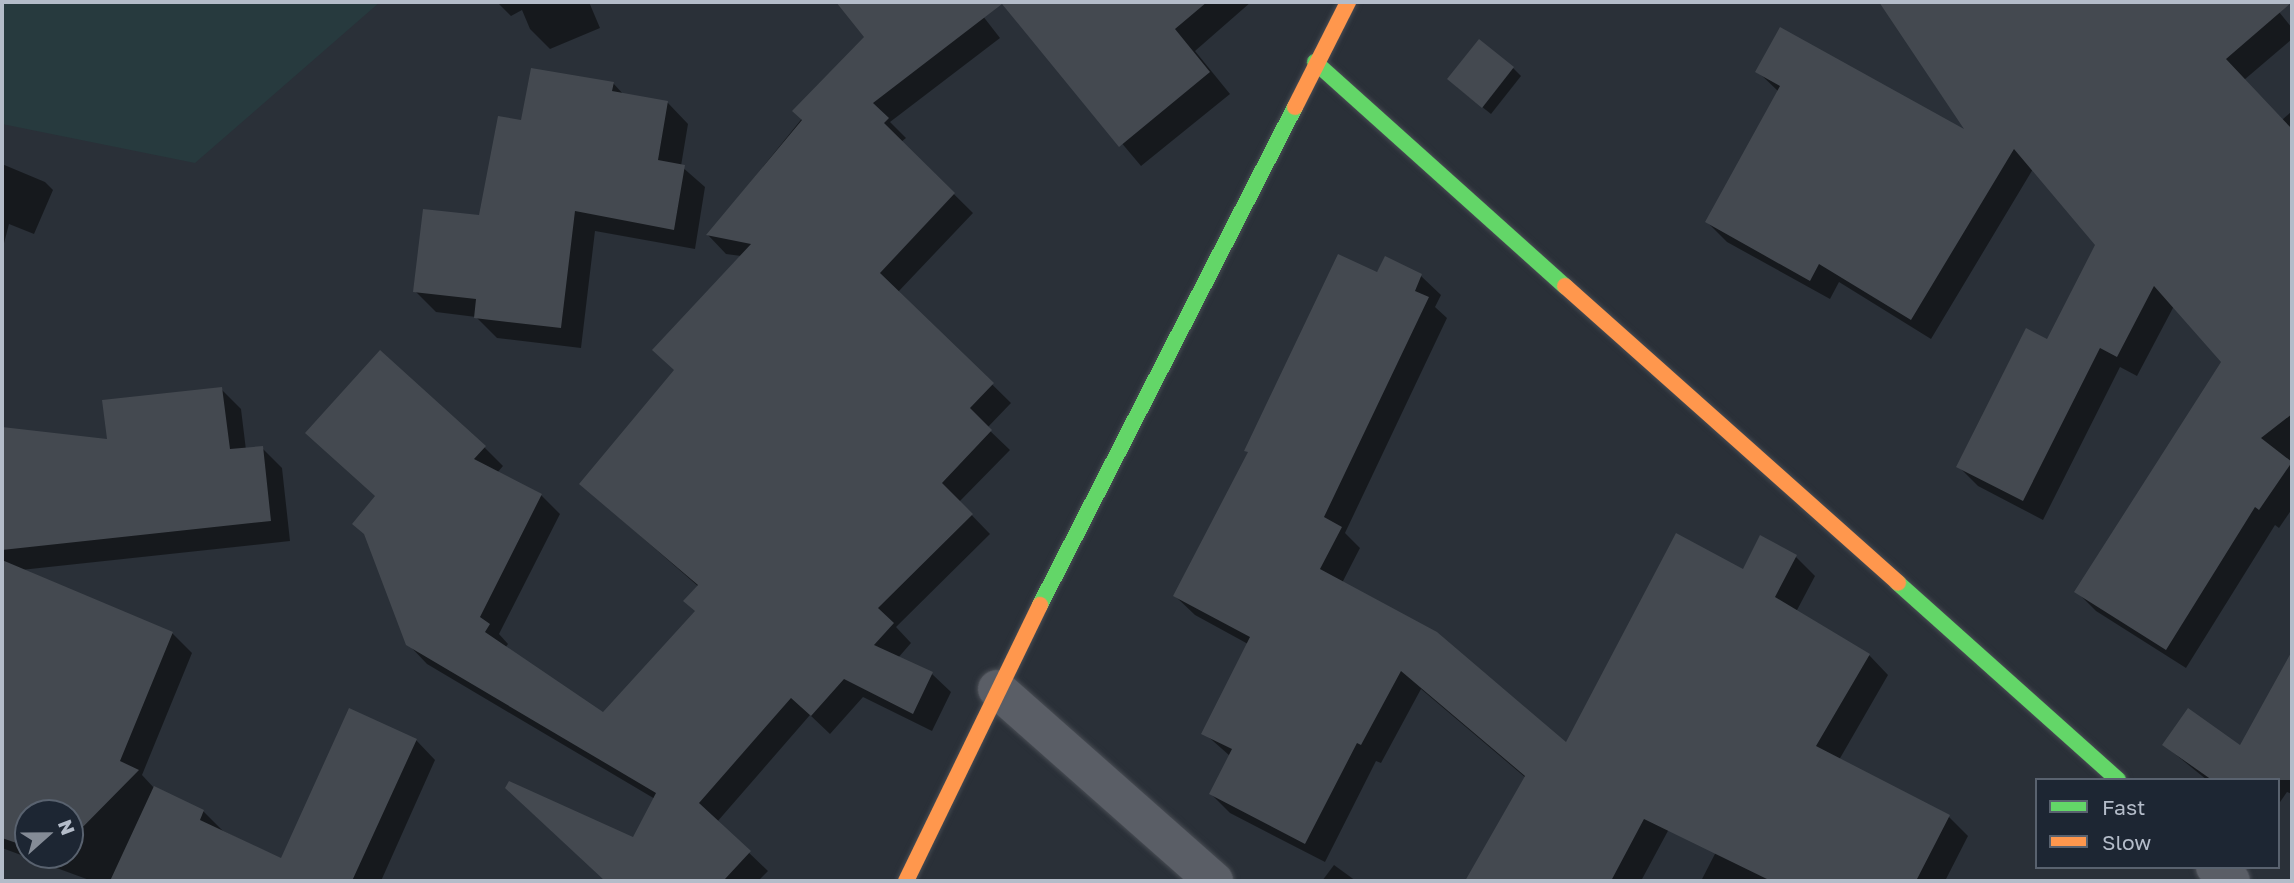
<!DOCTYPE html>
<style>
body{margin:0}
#map{position:relative;width:2294px;height:883px;overflow:hidden;background:#2a3038;font-family:"Golos Text",sans-serif}
div>[style]{position:absolute}
.green>*{inset:0;background:#273a3e}
.shadow>*{inset:0;background:#0007}
.building>*{inset:0;background:#444950}
.roads{filter:drop-shadow(0 0 2px #484c53) drop-shadow(0 0 2px #484c53)}
.street>*{height:38px;margin:-19px;padding:0 19px;transform-origin:19px;border-radius:19px;background:#5a5e66}
.fast>*{height:16px;margin:-8px;padding:0 8px;transform-origin:8px;border-radius:8px;background:#63d668}
.slow>*{height:16px;margin:-8px;padding:0 8px;transform-origin:8px;border-radius:8px;background:#ff974d}
span{translate:-50% -50%;white-space:nowrap;text-align:center;line-height:1.15;-webkit-text-stroke:7px #1d2633;paint-order:stroke}
.frame{position:absolute;inset:0;border:4px solid #b4bcc9;pointer-events:none}
.legend{position:absolute;left:2035px;top:778px;width:245px;height:91px;box-sizing:border-box;background:#1d2633;border:2px solid #59626f;margin:0;padding:9px 12px;list-style:none;font-size:21px;color:#b4bcc9}
.legend li{display:flex;align-items:center;gap:14px;height:35px}
.legend b{width:35px;border:2px solid #59626f}
.north{position:absolute;left:14px;top:799px;width:70px;height:70px;box-sizing:border-box;background:#1d2633;border:2px solid #59626f;border-radius:50%;rotate:69deg;font-size:19px;font-weight:700;line-height:28px;text-align:center;color:#b4bcc9}
.north::after{content:'';display:block;margin:auto;width:24px;height:32px;background:#848b96;clip-path:polygon(50% 0,100% 100%,50% 72%,0 100%)}
</style>
<div id="map">
<div class="green">
<div style="clip-path:polygon(2px 2px,380px 2px,195px 163px,2px 124px)"></div>
</div>
<div class="shadow">
<div style="clip-path:polygon(497px 2px,589px 2px,600px 28px,550px 49px,530px 29px,522px 10px,511px 16px)"></div>
<div style="clip-path:polygon(839px 2px,972px 2px,1000px 38px,890px 122px,906px 138px,901px 142px,973px 213px,898px 292px,1011px 403px,987px 428px,1010px 450px,959px 502px,990px 534px,896px 627px,911px 643px,898px 658px,932px 674px,951px 692px,932px 731px,863px 697px,830px 734px,810px 715px,717px 822px,768px 871px,758px 881px,606px 881px,526px 807px,634px 840px,655px 799px,427px 664px,408px 644px,377px 497px,307px 433px,484px 447px,503px 466px,497px 473px,541px 495px,560px 514px,499px 634px,508px 644px,505px 648px,603px 714px,696px 612px,699px 587px,581px 484px,676px 371px,741px 256px,726px 254px,708px 235px,867px 38px)"></div>
<div style="clip-path:polygon(1003px 2px,1251px 2px,1195px 51px,1230px 94px,1141px 166px)"></div>
<div style="clip-path:polygon(1881px 2px,2077px 2px,2094px 27px,2124px 2px,2271px 2px,2292px 28px,2292px 39px,2244px 80px,2282px 120px,2292px 111px,2292px 509px,2279px 528px,2275px 525px,2186px 668px,2096px 611px,2076px 591px,2224px 362px,2174px 306px,2137px 376px,2120px 367px,2043px 520px,1978px 486px,1958px 466px,2047px 341px,2097px 244px,2033px 169px,1931px 339px,1839px 282px,1830px 299px,1727px 242px,1707px 222px,1779px 92px,1757px 71px,1969px 134px)"></div>
<div style="clip-path:polygon(1513px 68px,1521px 76px,1491px 114px,1457px 87px)"></div>
<div style="clip-path:polygon(613px 83px,624px 95px,668px 103px,688px 124px,681px 166px,705px 187px,695px 249px,595px 231px,581px 348px,497px 338px,476px 317px,436px 312px,415px 291px,480px 217px,523px 122px)"></div>
<div style="clip-path:polygon(2px 164px,45px 182px,53px 190px,34px 234px,9px 224px,2px 251px)"></div>
<div style="clip-path:polygon(1386px 258px,1421px 276px,1441px 295px,1435px 307px,1447px 318px,1345px 533px,1360px 548px,1342px 583px,1566px 744px,1744px 572px,1796px 557px,1815px 576px,1796px 612px,1869px 655px,1888px 675px,1839px 760px,1949px 817px,1968px 836px,1945px 881px,1701px 881px,1783px 722px,1739px 699px,1641px 881px,1467px 881px,1526px 778px,1421px 689px,1381px 763px,1376px 761px,1325px 862px,1230px 813px,1211px 794px,1230px 756px,1204px 733px,1248px 644px,1195px 615px,1175px 596px)"></div>
<div style="clip-path:polygon(evenodd,221px 389px,241px 409px,246px 450px,262px 448px,282px 468px,290px 541px,21px 570px,172px 633px,192px 653px,142px 775px,155px 789px,203px 811px,223px 831px,282px 860px,416px 740px,435px 760px,381px 881px,92px 881px,2px 848px,2px 429px,109px 441px,221px 389px,28px 813px,70px 813px,70px 855px,28px 855px,28px 813px)"></div>
<div style="clip-path:polygon(2292px 655px,2292px 794px,2287px 792px,2278px 805px,2278px 780px,2207px 780px,2164px 745px,2241px 748px)"></div>
<div style="clip-path:polygon(1334px 865px,1356px 881px,1322px 881px)"></div>
</div>
<div class="building">
<div style="clip-path:polygon(836px 2px,1207px 2px,1175px 29px,1210px 72px,1119px 147px,1002px 4px,873px 103px,889px 118px,884px 123px,955px 193px,880px 273px,994px 383px,970px 408px,992px 430px,942px 483px,973px 514px,878px 608px,894px 623px,874px 645px,933px 672px,913px 714px,844px 679px,811px 716px,791px 698px,699px 803px,751px 851px,725px 879px,729px 881px,605px 881px,505px 788px,509px 781px,633px 837px,656px 793px,406px 645px,364px 534px,352px 524px,375px 496px,305px 433px,380px 350px,486px 446px,474px 459px,542px 494px,480px 617px,490px 624px,485px 632px,603px 712px,695px 611px,683px 601px,698px 585px,579px 484px,674px 370px,652px 350px,751px 244px,706px 235px,802px 120px,792px 111px,864px 37px)"></div>
<div style="clip-path:polygon(1879px 2px,2292px 2px,2226px 59px,2292px 129px,2292px 414px,2261px 438px,2292px 462px,2259px 510px,2255px 507px,2166px 650px,2074px 592px,2221px 362px,2154px 286px,2117px 357px,2100px 348px,2023px 501px,1956px 467px,2026px 328px,2047px 339px,2095px 245px,2014px 149px,1911px 320px,1819px 264px,1810px 281px,1705px 222px,1780px 86px,1755px 72px,1780px 27px,1964px 129px)"></div>
<div style="clip-path:polygon(1479px 39px,1514px 67px,1482px 108px,1447px 79px)"></div>
<div style="clip-path:polygon(531px 68px,614px 82px,612px 91px,668px 101px,658px 160px,685px 165px,674px 230px,575px 211px,561px 328px,474px 318px,476px 299px,413px 292px,423px 209px,479px 215px,498px 116px,521px 120px)"></div>
<div style="clip-path:polygon(1338px 254px,1377px 272px,1385px 256px,1422px 274px,1415px 291px,1429px 297px,1324px 517px,1342px 527px,1320px 569px,1437px 632px,1566px 742px,1676px 533px,1743px 569px,1760px 535px,1797px 555px,1775px 597px,1870px 654px,1816px 746px,1950px 815px,1916px 881px,1771px 881px,1644px 819px,1611px 881px,1465px 881px,1525px 776px,1401px 671px,1361px 745px,1357px 743px,1305px 844px,1209px 794px,1232px 749px,1201px 734px,1250px 637px,1173px 596px,1248px 452px,1244px 451px)"></div>
<div style="clip-path:polygon(222px 387px,230px 449px,263px 446px,271px 521px,2px 550px,2px 427px,107px 439px,102px 400px)"></div>
<div style="clip-path:polygon(2px 560px,173px 632px,120px 761px,139px 770px,70px 840px,70px 813px,28px 813px,28px 847px,2px 838px)"></div>
<div style="clip-path:polygon(2292px 651px,2292px 780px,2212px 780px,2162px 745px,2188px 708px,2240px 745px)"></div>
<div style="clip-path:polygon(349px 708px,417px 739px,352px 881px,110px 881px,154px 786px,204px 810px,200px 820px,281px 858px)"></div>
</div>
<div class="roads">
<div class="street">
<div style="left:997px;top:689px;width:290px;rotate:41.5deg"></div>
<div style="left:2215px;top:867px;width:21px;rotate:41deg"></div>
</div>
<div class="fast">
<div style="left:1315px;top:62px;width:336px;rotate:41.9deg"></div>
<div style="left:1898px;top:583px;width:295px;rotate:41.8deg"></div>
<div style="left:1040px;top:605px;width:559px;rotate:-62.89deg"></div>
</div>
<div class="slow">
<div style="left:1295px;top:107px;width:118px;rotate:-63.2deg"></div>
<div style="left:1565px;top:286px;width:446px;rotate:41.7deg"></div>
<div style="left:906px;top:881px;width:307px;rotate:-64.1deg"></div>
</div>
</div>
<div class="frame"></div>
<ul class="legend">
<li><b style="height:9px;background:#63d668"></b>Fast</li>
<li><b style="height:9px;background:#ff974d"></b>Slow</li>
</ul>
<div class="north">N</div>
</div>
